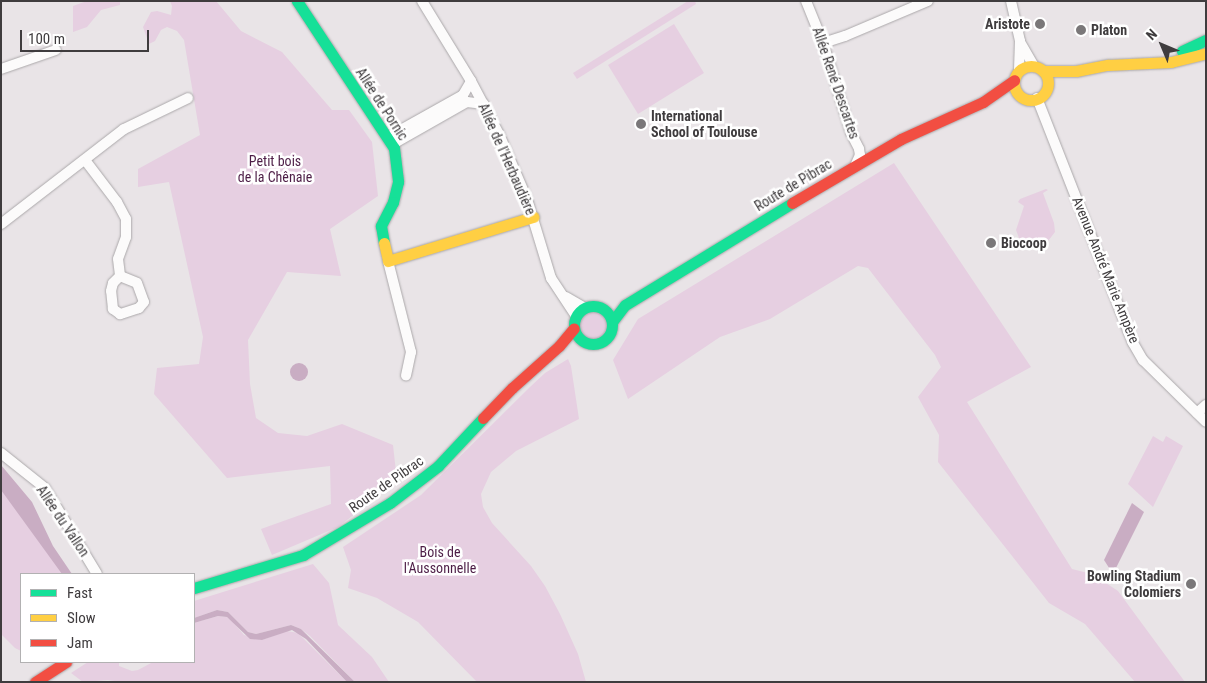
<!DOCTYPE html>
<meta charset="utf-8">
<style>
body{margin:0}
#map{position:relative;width:1207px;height:683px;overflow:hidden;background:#e9e4e7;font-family:"Roboto Condensed",sans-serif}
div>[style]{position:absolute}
.green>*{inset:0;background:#e6cfe1}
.round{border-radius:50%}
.water>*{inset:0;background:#c9adc3}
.roads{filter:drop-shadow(0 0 1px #aba8aa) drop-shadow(0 0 1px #aba8aa)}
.street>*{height:10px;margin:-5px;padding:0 5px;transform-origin:5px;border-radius:5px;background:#fcfbfb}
.fast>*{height:11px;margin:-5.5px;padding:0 5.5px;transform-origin:5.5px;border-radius:5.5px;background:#16e098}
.fast>.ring{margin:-5.5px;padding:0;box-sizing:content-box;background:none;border:11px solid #16e098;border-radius:50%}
.slow>*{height:11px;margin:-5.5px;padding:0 5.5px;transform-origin:5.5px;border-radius:5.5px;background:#ffcf43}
.slow>.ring{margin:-5.5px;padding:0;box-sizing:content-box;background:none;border:11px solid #ffcf43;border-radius:50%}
.jam>*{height:11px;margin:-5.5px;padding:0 5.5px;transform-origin:5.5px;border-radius:5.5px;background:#f24e42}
.dots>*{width:14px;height:14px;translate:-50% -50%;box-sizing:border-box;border:2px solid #fff;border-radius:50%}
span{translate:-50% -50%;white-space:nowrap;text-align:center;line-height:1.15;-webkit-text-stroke:5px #fff;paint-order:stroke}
.poi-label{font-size:14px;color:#3f3c3e;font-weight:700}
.right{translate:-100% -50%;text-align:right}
.left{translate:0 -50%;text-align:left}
.street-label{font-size:14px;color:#3f3c3e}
.park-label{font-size:14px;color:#4d1d46}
.frame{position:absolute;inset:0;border:2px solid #3f3c3e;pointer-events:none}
.legend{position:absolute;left:20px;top:573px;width:175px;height:90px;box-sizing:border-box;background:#fff;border:1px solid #b2b1b2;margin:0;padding:6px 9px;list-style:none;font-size:15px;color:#3f3c3e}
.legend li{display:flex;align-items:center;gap:10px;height:25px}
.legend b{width:25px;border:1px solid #b2b1b2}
.north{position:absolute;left:1137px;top:20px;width:50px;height:50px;-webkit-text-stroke:4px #fff;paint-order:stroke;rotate:315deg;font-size:14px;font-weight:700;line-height:20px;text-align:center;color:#3f3c3e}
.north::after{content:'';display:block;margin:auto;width:18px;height:22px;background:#3f3c3e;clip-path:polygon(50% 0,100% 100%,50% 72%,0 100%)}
.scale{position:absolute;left:20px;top:30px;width:129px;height:22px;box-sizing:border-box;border:2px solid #3f3c3e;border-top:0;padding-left:6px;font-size:15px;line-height:18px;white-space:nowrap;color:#3f3c3e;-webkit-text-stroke:4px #fff;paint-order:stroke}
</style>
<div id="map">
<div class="green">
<div style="clip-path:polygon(87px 1px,120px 1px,120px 5px,101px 10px,87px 27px,73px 32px,73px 6px)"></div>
<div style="clip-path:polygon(170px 1px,216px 1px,241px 31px,282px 52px,332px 110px,349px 110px,372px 142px,378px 196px,330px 229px,341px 276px,287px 272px,248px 340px,250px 384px,256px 418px,278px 433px,307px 436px,342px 424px,393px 445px,397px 481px,338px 527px,272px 555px,261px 529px,331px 504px,330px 466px,227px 478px,154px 394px,157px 368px,199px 364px,203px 337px,169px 182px,138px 187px,138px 169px,200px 135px,184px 40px,177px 31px,167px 27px,161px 30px,155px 41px,149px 44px,143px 27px,151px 12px,157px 11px,171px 15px,172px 6px)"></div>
<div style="clip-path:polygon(688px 1px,695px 1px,696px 4px,577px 79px,573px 73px)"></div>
<div style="clip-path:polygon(674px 24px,704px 73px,638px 114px,608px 65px)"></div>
<div style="clip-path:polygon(894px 163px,1031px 367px,967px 402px,1072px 569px,1092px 574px,1118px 591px,1185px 682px,1135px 682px,1085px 624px,1049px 603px,938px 462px,939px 435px,918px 397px,941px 367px,935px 355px,868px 268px,858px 266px,770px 319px,720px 337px,628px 399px,613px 360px,638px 319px)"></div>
<div style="clip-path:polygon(1046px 189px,1048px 190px,1043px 193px,1054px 223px,1055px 232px,1045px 245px,1030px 247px,1019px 238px,1016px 230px,1024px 206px,1018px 202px,1020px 199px)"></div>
<div class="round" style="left:579px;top:311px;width:28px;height:28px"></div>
<div style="clip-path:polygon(568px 359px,571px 366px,579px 419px,516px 451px,491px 472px,481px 494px,483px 507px,492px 523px,531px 566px,545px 586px,560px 614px,578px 654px,586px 682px,477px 682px,418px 622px,377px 598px,348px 588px,351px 570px,343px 547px,421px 495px,530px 387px,545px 373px)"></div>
<div style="clip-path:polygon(1153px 436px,1163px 442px,1166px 436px,1183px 446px,1153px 507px,1128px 484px)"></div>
<div style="clip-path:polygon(1px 480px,67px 574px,21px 574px,21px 651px,15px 648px,1px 634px)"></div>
<div style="clip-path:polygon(313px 564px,329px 583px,338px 625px,372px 657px,389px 682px,355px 682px,310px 636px,301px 629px,291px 625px,256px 634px,248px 632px,228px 612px,217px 610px,194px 618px,194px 601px)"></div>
<div style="clip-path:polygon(218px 616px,227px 617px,232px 621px,244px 635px,262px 640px,287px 631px,298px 633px,347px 682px,121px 682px,108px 680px,83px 682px,71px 673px,88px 662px,119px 662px,119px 666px,132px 671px,138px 670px,153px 662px,194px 662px,194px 623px)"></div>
</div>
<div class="water">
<div class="round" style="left:290px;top:363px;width:18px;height:18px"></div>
<div style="clip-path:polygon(1px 465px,32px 502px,53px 546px,72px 574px,62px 574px,1px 490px)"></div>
<div style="clip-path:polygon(1132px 503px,1144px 512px,1113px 574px,1104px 560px)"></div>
<div style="clip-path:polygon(217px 610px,228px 612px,248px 632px,256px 634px,291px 625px,301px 629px,355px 682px,347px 682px,306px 639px,292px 630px,262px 640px,250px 639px,227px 617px,218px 616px,194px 623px,194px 618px)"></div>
</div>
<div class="roads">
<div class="street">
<div style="left:422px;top:1px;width:94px;rotate:58.5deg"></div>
<div style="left:471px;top:81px;width:60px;rotate:62.2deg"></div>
<div style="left:499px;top:134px;width:71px;rotate:66.7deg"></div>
<div style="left:527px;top:199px;width:83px;rotate:73.1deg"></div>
<div style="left:551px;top:278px;width:45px;rotate:56.7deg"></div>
<div style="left:806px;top:1px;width:45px;rotate:68deg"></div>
<div style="left:823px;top:43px;width:94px;rotate:72.7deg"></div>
<div style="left:851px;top:133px;width:18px;rotate:63deg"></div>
<div style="left:859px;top:149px;width:6px;rotate:81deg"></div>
<div style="left:860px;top:155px;width:10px;rotate:114deg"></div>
<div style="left:1011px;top:1px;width:41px;rotate:77.3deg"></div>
<div style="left:1020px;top:41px;width:30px;rotate:92deg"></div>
<div style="left:1020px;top:42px;width:28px;rotate:60deg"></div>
<div style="left:823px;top:43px;width:23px;rotate:-18deg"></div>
<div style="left:845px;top:36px;width:90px;rotate:-22.9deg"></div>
<div style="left:1px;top:69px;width:58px;rotate:-19.1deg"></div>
<div style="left:1037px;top:98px;width:263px;rotate:68.6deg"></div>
<div style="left:1133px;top:343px;width:20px;rotate:60deg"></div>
<div style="left:1143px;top:360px;width:88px;rotate:44.5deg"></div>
<div style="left:388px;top:137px;width:86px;rotate:-29.2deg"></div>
<div style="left:463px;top:95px;width:16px;rotate:-60deg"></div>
<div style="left:393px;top:144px;width:85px;rotate:-29.6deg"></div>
<div style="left:467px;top:102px;width:17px;rotate:7deg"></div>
<div style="left:85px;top:160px;width:53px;rotate:52.7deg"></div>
<div style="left:117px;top:202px;width:19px;rotate:62deg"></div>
<div style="left:126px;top:219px;width:18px;rotate:90deg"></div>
<div style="left:126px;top:237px;width:23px;rotate:110deg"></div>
<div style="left:118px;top:259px;width:17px;rotate:83deg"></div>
<div style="left:1px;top:224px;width:155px;rotate:-37.7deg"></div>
<div style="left:124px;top:129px;width:71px;rotate:-25.8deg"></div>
<div style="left:388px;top:261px;width:94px;rotate:75.8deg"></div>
<div style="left:411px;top:352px;width:24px;rotate:102deg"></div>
<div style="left:120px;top:276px;width:18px;rotate:22deg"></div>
<div style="left:137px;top:283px;width:20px;rotate:70deg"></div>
<div style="left:144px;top:302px;width:8px;rotate:130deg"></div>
<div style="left:139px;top:308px;width:20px;rotate:162deg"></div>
<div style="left:120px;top:314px;width:9px;rotate:-144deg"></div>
<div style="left:113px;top:309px;width:18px;rotate:-96deg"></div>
<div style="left:111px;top:291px;width:8px;rotate:-76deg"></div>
<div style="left:113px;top:283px;width:10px;rotate:-45deg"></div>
<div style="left:566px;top:297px;width:22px;rotate:30deg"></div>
<div style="left:1197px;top:413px;width:12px;rotate:-42deg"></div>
<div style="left:1px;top:453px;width:56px;rotate:38.5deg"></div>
<div style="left:45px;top:488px;width:100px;rotate:58.8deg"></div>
</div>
<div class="fast">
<div style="left:297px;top:1px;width:176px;rotate:56.6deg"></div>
<div style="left:394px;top:148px;width:34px;rotate:83deg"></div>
<div style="left:398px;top:182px;width:21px;rotate:104deg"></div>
<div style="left:393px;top:202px;width:27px;rotate:117deg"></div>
<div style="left:381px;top:226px;width:17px;rotate:80deg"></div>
<div style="left:1182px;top:51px;width:26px;rotate:-25deg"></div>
<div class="ring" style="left:574px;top:306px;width:27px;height:27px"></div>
<div style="left:612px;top:322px;width:21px;rotate:-53deg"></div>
<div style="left:625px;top:305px;width:196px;rotate:-31.4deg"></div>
<div style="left:194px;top:588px;width:114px;rotate:-16.8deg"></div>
<div style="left:303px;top:555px;width:101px;rotate:-30.9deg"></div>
<div style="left:390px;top:503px;width:61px;rotate:-37.6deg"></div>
<div style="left:438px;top:466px;width:66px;rotate:-46.8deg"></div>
</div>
<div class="slow">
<div class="ring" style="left:1014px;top:66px;width:23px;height:23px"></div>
<div style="left:1043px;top:71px;width:33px"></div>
<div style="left:1076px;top:71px;width:33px;rotate:-11deg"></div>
<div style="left:1108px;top:65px;width:63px;rotate:-2.7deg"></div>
<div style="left:1171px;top:62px;width:36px;rotate:-14deg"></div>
<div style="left:384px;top:243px;width:18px;rotate:77deg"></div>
<div style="left:388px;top:261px;width:152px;rotate:-16.9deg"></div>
</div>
<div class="jam">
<div style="left:792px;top:203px;width:126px;rotate:-30.4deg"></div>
<div style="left:901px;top:139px;width:90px;rotate:-24.3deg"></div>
<div style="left:983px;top:102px;width:38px;rotate:-35deg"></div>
<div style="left:483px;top:418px;width:42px;rotate:-46deg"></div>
<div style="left:512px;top:388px;width:63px;rotate:-41.8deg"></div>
<div style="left:559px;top:346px;width:23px;rotate:-50deg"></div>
<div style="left:35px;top:682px;width:37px;rotate:-33deg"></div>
</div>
</div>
<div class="dots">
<div style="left:1040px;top:24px;background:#7a7779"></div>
<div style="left:1081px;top:30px;background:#7a7779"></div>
<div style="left:641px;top:124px;background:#7a7779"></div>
<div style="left:991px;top:243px;background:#7a7779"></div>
<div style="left:1191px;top:584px;background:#7a7779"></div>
</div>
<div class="poi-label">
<span class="right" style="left:1030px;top:24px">Aristote</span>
<span class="left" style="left:1091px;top:30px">Platon</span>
<span class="left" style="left:651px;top:124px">International<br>School of Toulouse</span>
<span class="left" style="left:1001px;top:243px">Biocoop</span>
<span class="right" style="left:1181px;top:584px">Bowling Stadium<br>Colomiers</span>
</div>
<div class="street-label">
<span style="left:836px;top:83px;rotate:71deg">Allée René Descartes</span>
<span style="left:382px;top:104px;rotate:57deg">Allée de Pornic</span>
<span style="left:507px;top:159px;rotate:66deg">Allée de l'Herbaudière</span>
<span style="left:793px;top:185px;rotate:-31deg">Route de Pibrac</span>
<span style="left:1106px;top:270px;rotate:68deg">Avenue André Marie Ampère</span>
<span style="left:386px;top:484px;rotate:-35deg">Route de Pibrac</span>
<span style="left:63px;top:521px;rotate:56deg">Allée du Vallon</span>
</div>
<div class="park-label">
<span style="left:275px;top:169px">Petit bois<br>de la Chênaie</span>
<span style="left:440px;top:560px">Bois de<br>l'Aussonnelle</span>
</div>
<div class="frame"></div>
<ul class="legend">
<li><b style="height:6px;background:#16e098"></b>Fast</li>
<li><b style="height:6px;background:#ffcf43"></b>Slow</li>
<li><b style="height:6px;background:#f24e42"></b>Jam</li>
</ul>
<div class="north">N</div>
<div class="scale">100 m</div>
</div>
